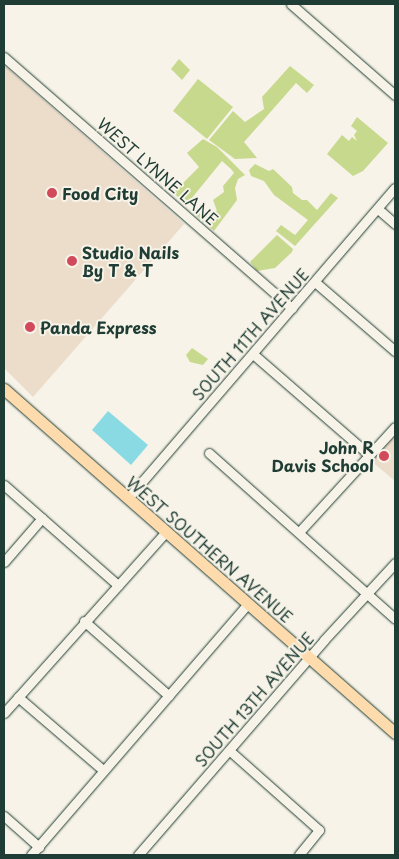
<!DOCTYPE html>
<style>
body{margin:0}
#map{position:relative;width:399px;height:859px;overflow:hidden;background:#f7f3e8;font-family:"Playpen Sans",sans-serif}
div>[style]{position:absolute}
.built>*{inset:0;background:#ecdcca}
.green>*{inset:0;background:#c7d98d}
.water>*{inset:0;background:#8adae4}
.roads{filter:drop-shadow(0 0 1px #1f3d34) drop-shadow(0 0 1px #1f3d34)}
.minor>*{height:9px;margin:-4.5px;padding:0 4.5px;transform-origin:4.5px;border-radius:4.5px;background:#f7f3e8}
.major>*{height:11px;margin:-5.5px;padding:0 5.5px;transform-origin:5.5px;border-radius:5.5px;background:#fedbac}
.dots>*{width:14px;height:14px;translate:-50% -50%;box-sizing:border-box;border:2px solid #f7f3e8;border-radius:50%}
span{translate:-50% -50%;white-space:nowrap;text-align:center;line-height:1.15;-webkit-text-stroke:4px #f7f3e8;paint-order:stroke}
.street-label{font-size:16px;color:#1f3d34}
.poi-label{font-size:16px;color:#1f3d34;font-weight:700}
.left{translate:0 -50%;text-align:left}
.right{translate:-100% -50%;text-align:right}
.frame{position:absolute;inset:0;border:5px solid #1f3d34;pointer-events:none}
</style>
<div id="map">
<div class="built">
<div style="clip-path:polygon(4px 65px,184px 224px,33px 397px,4px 368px)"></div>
<div style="clip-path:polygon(395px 436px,395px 481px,370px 460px)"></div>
</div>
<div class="green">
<div style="clip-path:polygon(179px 59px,190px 70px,182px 80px,171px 69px)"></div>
<div style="clip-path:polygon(290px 66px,314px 85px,307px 93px,296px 83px,244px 142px,257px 158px,235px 159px,209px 140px,233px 111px,245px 122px,264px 109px,262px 97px)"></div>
<div style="clip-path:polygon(198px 79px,233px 107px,207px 139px,173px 111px)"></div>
<div style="clip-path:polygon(357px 117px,388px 143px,363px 171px,353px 176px,327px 154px,342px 135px,349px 141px,352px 137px,357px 141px,354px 135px,357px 131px,351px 126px)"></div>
<div style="clip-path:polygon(203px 139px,217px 147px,245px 175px,238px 179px,235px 188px,237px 200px,214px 231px,197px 216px,200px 212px,217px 211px,213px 200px,224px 192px,223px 186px,234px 173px,231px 169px,222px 161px,187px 204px,173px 193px,199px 167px,187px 153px)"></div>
<div style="clip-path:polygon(255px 164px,269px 171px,273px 169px,292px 187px,293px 193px,302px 200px,307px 200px,317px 210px,331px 193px,338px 198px,295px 246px,276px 231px,281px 225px,295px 235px,308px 220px,274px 195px,264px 181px,251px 176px,249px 170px)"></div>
<div style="clip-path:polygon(277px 235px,293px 249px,292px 252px,275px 268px,257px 271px,250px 262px)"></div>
<div style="clip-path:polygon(192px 348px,208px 359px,203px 365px,190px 362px,186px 355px)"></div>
</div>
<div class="water">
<div style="clip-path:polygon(108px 411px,148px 445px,131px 465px,92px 430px)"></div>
</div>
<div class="roads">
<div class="minor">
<div style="left:291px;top:4px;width:138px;rotate:41.2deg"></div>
<div style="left:4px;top:57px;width:382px;rotate:41.1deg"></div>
<div style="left:378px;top:209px;width:23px;rotate:41deg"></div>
<div style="left:315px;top:282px;width:106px;rotate:40.8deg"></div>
<div style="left:253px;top:354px;width:152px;rotate:41deg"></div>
<div style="left:209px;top:453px;width:249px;rotate:41.7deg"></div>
<div style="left:4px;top:485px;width:152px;rotate:41.3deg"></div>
<div style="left:128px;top:498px;width:409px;rotate:-49.3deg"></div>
<div style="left:300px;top:531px;width:141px;rotate:-47.6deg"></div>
<div style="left:4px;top:562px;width:58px;rotate:-49.2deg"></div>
<div style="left:84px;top:621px;width:113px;rotate:41.4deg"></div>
<div style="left:18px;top:697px;width:113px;rotate:40.7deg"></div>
<div style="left:4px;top:713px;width:243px;rotate:-48.2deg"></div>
<div style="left:230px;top:751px;width:119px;rotate:41.6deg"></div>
<div style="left:319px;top:830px;width:32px;rotate:129deg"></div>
<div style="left:4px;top:816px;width:47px;rotate:41.5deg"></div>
<div style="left:31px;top:855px;width:332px;rotate:-49.2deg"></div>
<div style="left:138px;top:855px;width:284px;rotate:-49.1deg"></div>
<div style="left:324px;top:640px;width:105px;rotate:-47.3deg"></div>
</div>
<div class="major">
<div style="left:4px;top:389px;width:521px;rotate:41.34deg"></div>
</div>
</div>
<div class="dots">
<div style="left:52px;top:193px;background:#d1495b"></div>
<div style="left:72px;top:261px;background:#d1495b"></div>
<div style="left:30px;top:327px;background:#d1495b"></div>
<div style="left:384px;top:456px;background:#d1495b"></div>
</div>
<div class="street-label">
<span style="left:158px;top:171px;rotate:41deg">WEST LYNNE LANE</span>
<span style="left:250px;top:334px;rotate:-49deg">SOUTH 11TH AVENUE</span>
<span style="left:210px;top:549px;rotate:41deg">WEST SOUTHERN AVENUE</span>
<span style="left:254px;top:699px;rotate:-49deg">SOUTH 13TH AVENUE</span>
</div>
<div class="poi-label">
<span class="left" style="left:62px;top:193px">Food City</span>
<span class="left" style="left:82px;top:261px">Studio Nails<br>By T &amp; T</span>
<span class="left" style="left:40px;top:327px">Panda Express</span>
<span class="right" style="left:374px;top:456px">John R<br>Davis School</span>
</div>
<div class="frame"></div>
</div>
